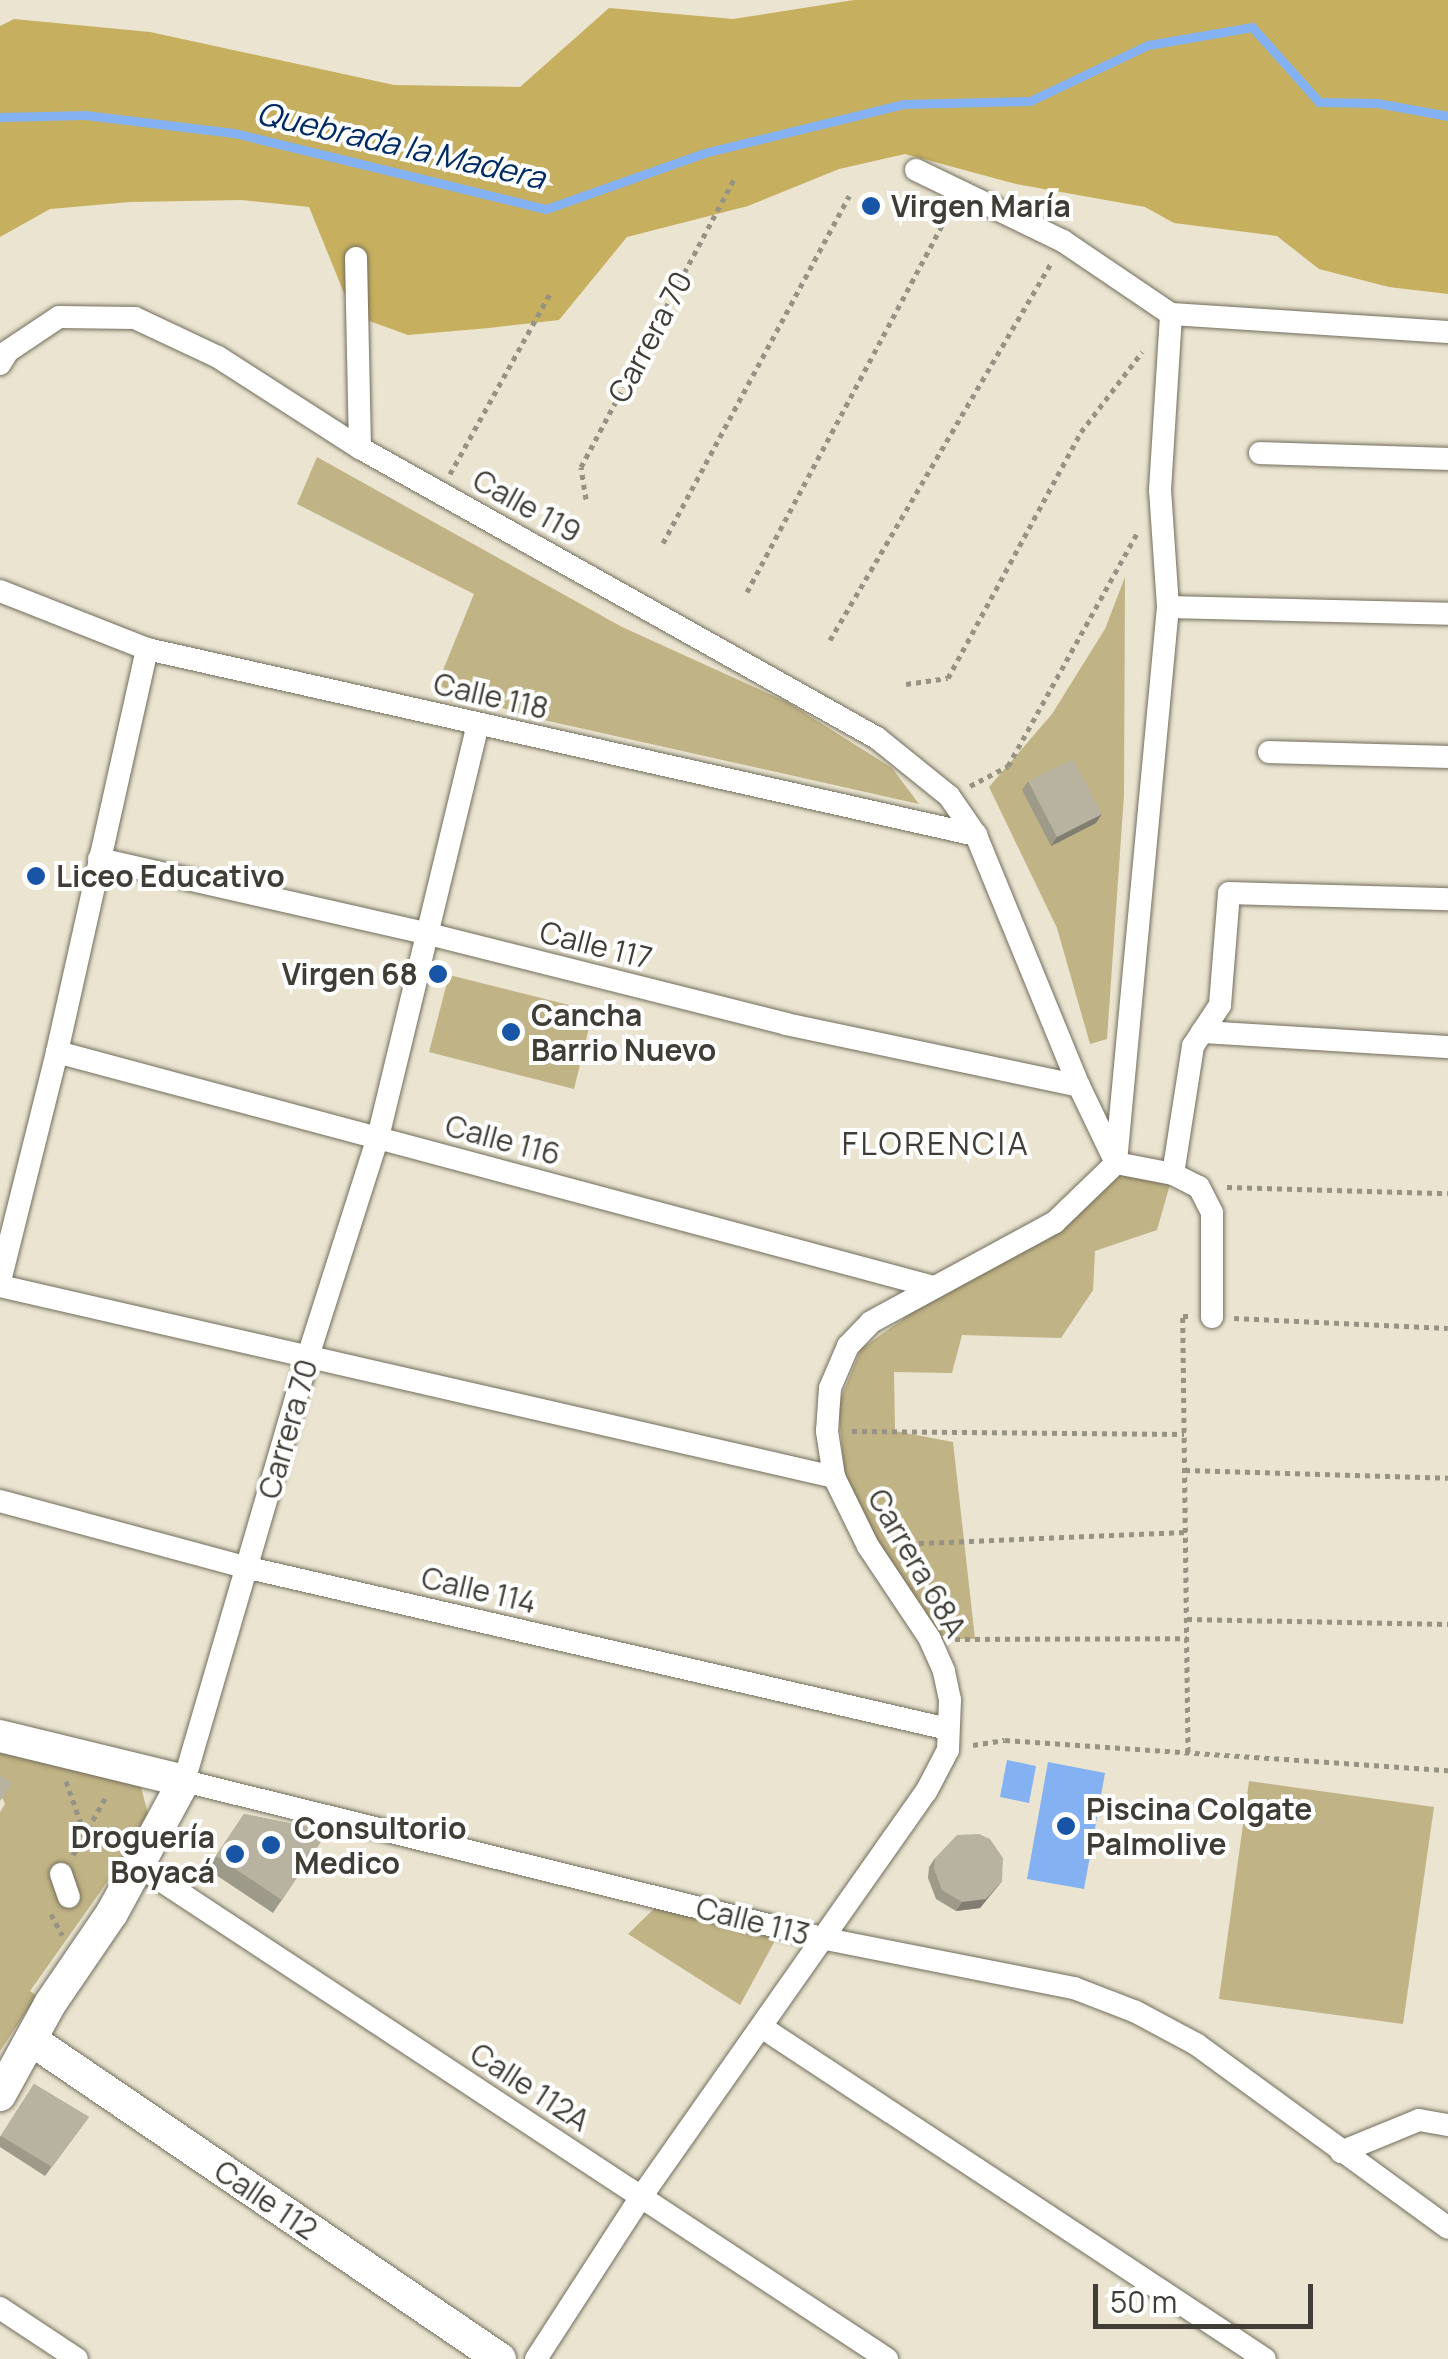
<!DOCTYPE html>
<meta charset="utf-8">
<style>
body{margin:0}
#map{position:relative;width:1448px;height:2359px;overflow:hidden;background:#eae4d1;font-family:Manrope,sans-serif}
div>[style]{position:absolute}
.green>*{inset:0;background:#c0b385}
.forest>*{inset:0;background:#c6af5e}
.water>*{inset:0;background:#84b1f1}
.stream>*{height:9px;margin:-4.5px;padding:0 4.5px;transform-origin:4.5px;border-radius:4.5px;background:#84b1f1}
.path>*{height:5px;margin-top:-2.5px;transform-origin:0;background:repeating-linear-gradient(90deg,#969284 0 5px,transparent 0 10px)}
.roads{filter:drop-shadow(0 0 2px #726d5c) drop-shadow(0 0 2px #726d5c)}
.street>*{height:22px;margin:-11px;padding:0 11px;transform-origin:11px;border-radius:11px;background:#fff}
.secondary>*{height:32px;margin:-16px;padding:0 16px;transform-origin:16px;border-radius:16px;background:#fff}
.wall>*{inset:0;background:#9e9a8a}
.shaded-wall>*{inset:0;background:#817d70}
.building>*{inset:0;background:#b8b3a0}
.dots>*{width:28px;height:28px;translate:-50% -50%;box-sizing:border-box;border:5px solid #fff;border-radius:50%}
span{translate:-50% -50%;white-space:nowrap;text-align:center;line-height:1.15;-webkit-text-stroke:8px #fff;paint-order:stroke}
.poi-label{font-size:30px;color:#3f3d35;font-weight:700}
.left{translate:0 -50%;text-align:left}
.right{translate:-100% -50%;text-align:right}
.street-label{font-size:30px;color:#3f3d35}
.water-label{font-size:32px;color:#002b63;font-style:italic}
.neighbourhood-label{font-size:32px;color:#3f3d35;letter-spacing:2.5px}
.scale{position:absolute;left:1093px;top:2284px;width:220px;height:45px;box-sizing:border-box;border:5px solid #3f3d35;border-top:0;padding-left:12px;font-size:30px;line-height:35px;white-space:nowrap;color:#3f3d35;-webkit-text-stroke:8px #fff;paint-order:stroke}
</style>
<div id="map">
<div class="green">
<div style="clip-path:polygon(317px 457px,622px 627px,789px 703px,892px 768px,919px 804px,526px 716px,437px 685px,474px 594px,297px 504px)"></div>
<div style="clip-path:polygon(1125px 577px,1124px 795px,1107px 1039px,1090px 1044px,1057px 928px,989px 787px,1052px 714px,1105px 629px)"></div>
<div style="clip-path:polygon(449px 975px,593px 1011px,574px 1089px,429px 1052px)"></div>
<div style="clip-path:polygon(1116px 1163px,1173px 1174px,1157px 1230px,1095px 1251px,1093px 1290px,1061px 1338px,962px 1335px,952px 1373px,894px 1372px,895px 1431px,953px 1442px,975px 1639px,930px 1639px,868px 1546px,844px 1469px,838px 1405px,861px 1349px,931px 1299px,1050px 1238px)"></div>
<div style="clip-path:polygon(0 1745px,141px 1787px,148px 1814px,122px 1861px,30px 1991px,37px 1996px,0 2051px,0 1812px,5px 1804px,0 1793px)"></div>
<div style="clip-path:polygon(1249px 1781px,1434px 1807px,1403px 2024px,1219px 1999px)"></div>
<div style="clip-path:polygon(660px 1903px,777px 1937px,740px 2005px,628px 1934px)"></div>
</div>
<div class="forest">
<div style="clip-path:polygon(854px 0,1448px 0,1448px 294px,1389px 287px,1319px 269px,1277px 236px,1174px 223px,1145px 207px,1016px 184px,905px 154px,839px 169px,748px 206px,627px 237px,559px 320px,489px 328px,408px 335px,353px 315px,309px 207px,241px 200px,130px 202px,50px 209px,0 237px,0 26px,14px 19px,150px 32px,394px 85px,520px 87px,609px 8px,733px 19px)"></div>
</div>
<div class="water">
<div style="clip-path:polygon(1007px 1760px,1036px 1766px,1029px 1803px,1000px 1797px)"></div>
<div style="clip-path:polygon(1048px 1762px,1105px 1773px,1084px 1889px,1027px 1879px)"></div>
</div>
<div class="stream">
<div style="left:0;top:117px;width:85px;rotate:-1.3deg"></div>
<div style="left:85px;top:115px;width:150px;rotate:6.9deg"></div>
<div style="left:234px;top:133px;width:321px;rotate:13.7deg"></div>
<div style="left:546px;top:209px;width:168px;rotate:-19.5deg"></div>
<div style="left:704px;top:153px;width:205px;rotate:-13.8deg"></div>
<div style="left:903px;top:104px;width:127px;rotate:-1.4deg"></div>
<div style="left:1030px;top:101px;width:131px;rotate:-25.4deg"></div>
<div style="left:1148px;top:45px;width:106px;rotate:-9.8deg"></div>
<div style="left:1252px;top:27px;width:101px;rotate:48.2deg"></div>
<div style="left:1319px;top:102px;width:58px;rotate:1deg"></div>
<div style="left:1377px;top:103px;width:72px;rotate:10.4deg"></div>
</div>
<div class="path">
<div style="left:450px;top:474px;width:208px;rotate:-61deg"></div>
<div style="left:586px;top:499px;width:32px;rotate:-99deg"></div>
<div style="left:581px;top:467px;width:326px;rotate:-62deg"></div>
<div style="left:663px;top:543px;width:394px;rotate:-61.8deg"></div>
<div style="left:747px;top:592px;width:432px;rotate:-62deg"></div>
<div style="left:830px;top:640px;width:439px;rotate:-59.6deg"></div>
<div style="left:906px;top:684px;width:42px;rotate:-8.1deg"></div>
<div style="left:948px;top:678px;width:280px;rotate:-61.6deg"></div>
<div style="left:1081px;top:432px;width:101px;rotate:-52.7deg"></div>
<div style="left:970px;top:786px;width:43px;rotate:-27.8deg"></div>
<div style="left:1008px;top:766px;width:266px;rotate:-61deg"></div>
<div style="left:1227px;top:1187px;width:221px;rotate:1.6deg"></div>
<div style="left:1234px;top:1318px;width:214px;rotate:2.7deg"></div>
<div style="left:852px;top:1431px;width:332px;rotate:0.5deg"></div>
<div style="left:1185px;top:1470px;width:263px;rotate:1.7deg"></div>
<div style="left:899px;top:1544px;width:287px;rotate:-2.4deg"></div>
<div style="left:1187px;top:1619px;width:261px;rotate:1.1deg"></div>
<div style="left:955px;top:1639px;width:232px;rotate:-0.2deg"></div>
<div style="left:973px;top:1745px;width:32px;rotate:-9deg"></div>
<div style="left:1005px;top:1740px;width:444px;rotate:3.9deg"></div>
<div style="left:1188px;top:1752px;width:436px;rotate:-90.7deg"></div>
<div style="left:1183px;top:1316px;width:5px"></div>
<div style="left:66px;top:1781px;width:57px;rotate:70.6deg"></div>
<div style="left:73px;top:1855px;width:69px;rotate:-60.5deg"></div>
<div style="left:51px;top:1914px;width:24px;rotate:62deg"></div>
</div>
<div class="roads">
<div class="street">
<div style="left:916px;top:170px;width:163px;rotate:25.8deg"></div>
<div style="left:1063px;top:241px;width:130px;rotate:34.1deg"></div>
<div style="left:1171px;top:314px;width:278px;rotate:3.7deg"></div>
<div style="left:356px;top:258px;width:190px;rotate:88.8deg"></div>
<div style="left:0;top:364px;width:15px;rotate:-58deg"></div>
<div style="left:8px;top:351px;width:61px;rotate:-33.7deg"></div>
<div style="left:59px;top:317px;width:76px;rotate:0.8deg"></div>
<div style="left:135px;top:318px;width:92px;rotate:25.2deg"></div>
<div style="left:218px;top:357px;width:169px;rotate:32.7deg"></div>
<div style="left:360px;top:448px;width:593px;rotate:29.29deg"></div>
<div style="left:877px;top:738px;width:92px;rotate:38.9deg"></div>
<div style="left:949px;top:796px;width:47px;rotate:55.3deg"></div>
<div style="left:976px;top:835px;width:271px;rotate:67.7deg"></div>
<div style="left:1079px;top:1086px;width:85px;rotate:64.3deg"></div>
<div style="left:1260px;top:453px;width:188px;rotate:1.8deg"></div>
<div style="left:0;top:591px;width:158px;rotate:21.5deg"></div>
<div style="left:147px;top:649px;width:850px;rotate:12.65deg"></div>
<div style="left:1168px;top:607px;width:280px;rotate:1.4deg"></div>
<div style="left:478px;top:724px;width:425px;rotate:103.6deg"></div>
<div style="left:378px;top:1137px;width:231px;rotate:107.7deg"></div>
<div style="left:308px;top:1357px;width:442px;rotate:106.3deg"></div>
<div style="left:184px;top:1781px;width:661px;rotate:13.83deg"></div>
<div style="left:826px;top:1939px;width:253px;rotate:11.2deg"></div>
<div style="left:1074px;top:1988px;width:66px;rotate:21.2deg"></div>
<div style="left:1136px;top:2012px;width:68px;rotate:28.1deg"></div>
<div style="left:1196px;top:2044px;width:312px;rotate:36.1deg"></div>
<div style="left:1269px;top:752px;width:179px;rotate:1.6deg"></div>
<div style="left:99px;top:859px;width:338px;rotate:12.8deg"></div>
<div style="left:429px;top:934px;width:368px;rotate:14.1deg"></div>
<div style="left:786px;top:1024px;width:299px;rotate:11.9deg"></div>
<div style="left:1202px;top:1032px;width:246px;rotate:3.5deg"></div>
<div style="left:57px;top:1052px;width:908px;rotate:15deg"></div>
<div style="left:1116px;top:1162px;width:557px;rotate:-84.65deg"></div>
<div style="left:1168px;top:607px;width:117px;rotate:-93.9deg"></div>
<div style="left:1160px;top:490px;width:176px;rotate:-86.4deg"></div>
<div style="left:1116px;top:1163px;width:58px;rotate:10.9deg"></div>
<div style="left:1173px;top:1174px;width:29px;rotate:27deg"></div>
<div style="left:1199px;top:1187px;width:29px;rotate:63deg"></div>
<div style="left:1212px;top:1213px;width:104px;rotate:90deg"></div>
<div style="left:1173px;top:1174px;width:130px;rotate:-81.1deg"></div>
<div style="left:1193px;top:1046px;width:49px;rotate:-56.6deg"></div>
<div style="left:1220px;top:1005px;width:112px;rotate:-85.4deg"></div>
<div style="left:1229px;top:893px;width:219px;rotate:1.6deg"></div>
<div style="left:0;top:1281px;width:236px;rotate:-76deg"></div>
<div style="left:57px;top:1052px;width:413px;rotate:-77.4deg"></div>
<div style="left:0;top:1286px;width:856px;rotate:12.9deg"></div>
<div style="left:0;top:1501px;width:258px;rotate:15.1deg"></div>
<div style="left:249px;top:1568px;width:717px;rotate:12.97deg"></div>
<div style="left:139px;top:1866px;width:896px;rotate:33.39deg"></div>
<div style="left:61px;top:1874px;width:24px;rotate:71deg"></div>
<div style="left:763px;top:2028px;width:601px;rotate:33.4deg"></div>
<div style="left:1341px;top:2152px;width:84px;rotate:-22.3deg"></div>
<div style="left:1419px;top:2120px;width:29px;rotate:10deg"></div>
<div style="left:0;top:2308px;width:92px;rotate:33.5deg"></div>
<div style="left:536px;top:2359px;width:193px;rotate:-57.1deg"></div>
<div style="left:641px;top:2197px;width:495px;rotate:-54.9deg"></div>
<div style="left:926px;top:1792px;width:47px;rotate:-62.4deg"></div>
<div style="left:948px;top:1750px;width:50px;rotate:-87.7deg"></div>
<div style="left:950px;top:1700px;width:30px;rotate:-102deg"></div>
<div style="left:944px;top:1671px;width:35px;rotate:-114deg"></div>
<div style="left:930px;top:1639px;width:112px;rotate:-123.7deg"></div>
<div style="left:868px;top:1546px;width:77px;rotate:-116.2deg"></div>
<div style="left:834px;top:1477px;width:47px;rotate:-98.7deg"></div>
<div style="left:827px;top:1431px;width:43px;rotate:-86deg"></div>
<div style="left:830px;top:1388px;width:46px;rotate:-66.8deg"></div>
<div style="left:848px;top:1346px;width:33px;rotate:-46deg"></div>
<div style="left:871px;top:1322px;width:209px;rotate:-28.5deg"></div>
<div style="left:1055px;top:1222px;width:85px;rotate:-44deg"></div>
</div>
<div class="secondary">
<div style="left:0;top:1736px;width:189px;rotate:13.7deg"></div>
<div style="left:184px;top:1781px;width:150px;rotate:118.6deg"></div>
<div style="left:112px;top:1913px;width:110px;rotate:124.3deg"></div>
<div style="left:50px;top:2004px;width:104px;rotate:118.8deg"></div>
<div style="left:33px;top:2041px;width:565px;rotate:34.25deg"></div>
</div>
</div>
<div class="wall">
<div style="clip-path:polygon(1028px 781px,1096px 823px,1051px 846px,1022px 790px)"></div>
<div style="clip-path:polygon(244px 1814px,328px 1831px,273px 1913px,207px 1869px)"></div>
<div style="clip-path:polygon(935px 1858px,1002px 1881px,980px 1908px,956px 1911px,936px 1899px,928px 1878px,929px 1867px)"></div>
<div style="clip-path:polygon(34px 2084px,89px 2117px,45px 2176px,0 2147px,0 2137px)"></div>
</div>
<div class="shaded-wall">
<div style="clip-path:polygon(1102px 814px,1096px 823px,1051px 846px,1057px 837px)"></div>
<div style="clip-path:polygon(1002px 1881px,980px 1908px,956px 1911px,962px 1902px)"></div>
</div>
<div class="building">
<div style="clip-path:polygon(1073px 759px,1102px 814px,1057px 837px,1028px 781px)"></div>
<div style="clip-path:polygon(0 1775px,12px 1783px,0 1801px)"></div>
<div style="clip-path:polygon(244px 1814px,328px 1831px,282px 1900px,216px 1856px)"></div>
<div style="clip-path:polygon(979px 1834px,990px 1839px,1003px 1858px,1002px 1881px,986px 1899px,962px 1902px,942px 1890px,934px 1869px,935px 1858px,957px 1835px)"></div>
<div style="clip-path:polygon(34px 2084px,89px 2117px,52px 2167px,1px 2136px)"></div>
</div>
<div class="dots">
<div style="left:871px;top:206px;background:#1855a6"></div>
<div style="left:36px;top:876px;background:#1855a6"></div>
<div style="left:438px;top:974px;background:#1855a6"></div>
<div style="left:511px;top:1032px;background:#1855a6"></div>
<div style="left:1066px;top:1826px;background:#1855a6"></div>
<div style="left:271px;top:1845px;background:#1855a6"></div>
<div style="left:235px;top:1854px;background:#1855a6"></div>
</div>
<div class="poi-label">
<span class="left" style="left:891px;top:206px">Virgen María</span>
<span class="left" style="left:56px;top:876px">Liceo Educativo</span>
<span class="right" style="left:418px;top:974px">Virgen 68</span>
<span class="left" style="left:531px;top:1032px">Cancha<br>Barrio Nuevo</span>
<span class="left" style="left:1086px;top:1826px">Piscina Colgate<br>Palmolive</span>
<span class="left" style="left:294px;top:1845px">Consultorio<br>Medico</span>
<span class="right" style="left:215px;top:1854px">Droguería<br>Boyacá</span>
</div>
<div class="street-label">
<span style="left:650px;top:337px;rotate:-62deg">Carrera 70</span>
<span style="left:527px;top:506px;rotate:29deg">Calle 119</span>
<span style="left:491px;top:696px;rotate:13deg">Calle 118</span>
<span style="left:596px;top:945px;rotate:14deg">Calle 117</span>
<span style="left:503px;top:1140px;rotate:15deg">Calle 116</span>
<span style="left:288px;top:1429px;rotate:-74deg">Carrera 70</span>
<span style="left:917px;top:1563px;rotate:60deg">Carrera 68A</span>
<span style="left:479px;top:1590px;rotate:13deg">Calle 114</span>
<span style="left:753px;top:1921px;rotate:14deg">Calle 113</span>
<span style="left:530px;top:2087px;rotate:33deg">Calle 112A</span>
<span style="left:266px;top:2200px;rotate:34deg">Calle 112</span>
</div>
<div class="water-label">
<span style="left:401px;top:145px;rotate:13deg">Quebrada la Madera</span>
</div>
<div class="neighbourhood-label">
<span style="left:936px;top:1143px">FLORENCIA</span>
</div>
<div class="scale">50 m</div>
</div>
